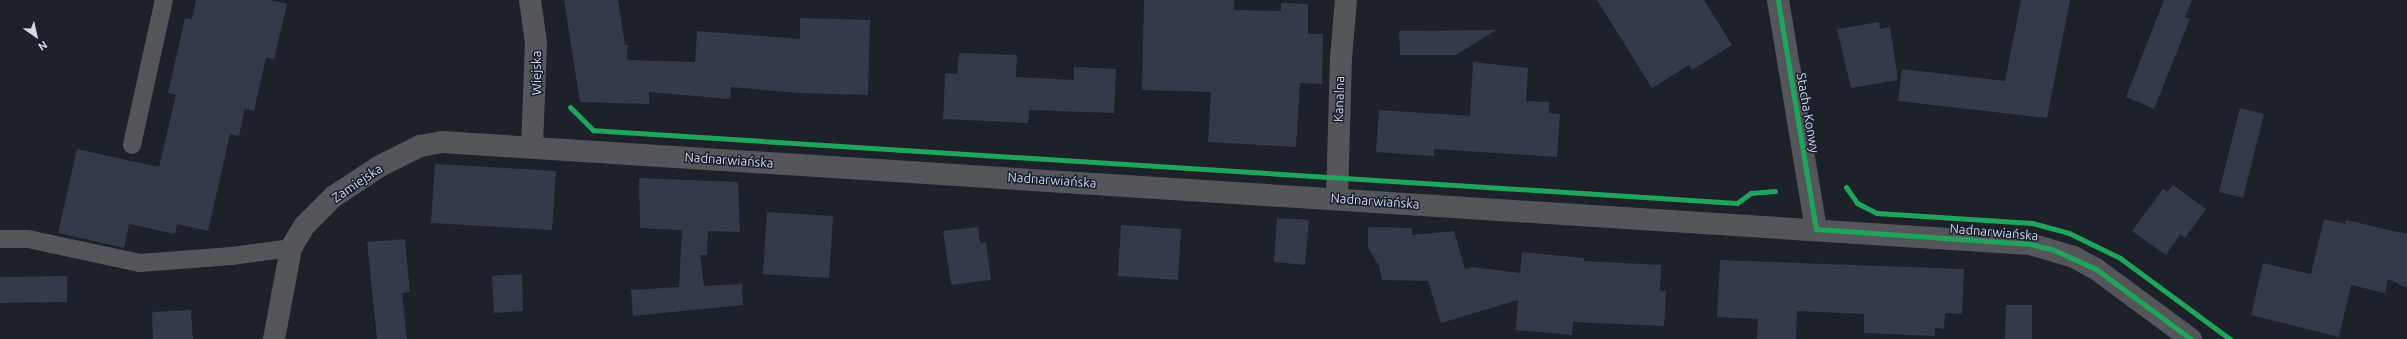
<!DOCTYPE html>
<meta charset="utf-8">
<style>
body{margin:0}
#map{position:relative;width:2407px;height:339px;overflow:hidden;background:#1d212a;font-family:Ubuntu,sans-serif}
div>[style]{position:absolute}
.building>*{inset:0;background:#333a4a}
.service>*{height:18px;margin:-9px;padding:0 9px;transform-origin:9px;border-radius:9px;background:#54565a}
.minor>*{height:22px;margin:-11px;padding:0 11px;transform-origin:11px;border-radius:11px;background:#54565a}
.tertiary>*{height:22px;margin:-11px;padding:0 11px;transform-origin:11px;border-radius:11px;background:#54565a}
.cycleway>*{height:5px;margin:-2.5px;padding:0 2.5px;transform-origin:2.5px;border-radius:2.5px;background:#20a55d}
span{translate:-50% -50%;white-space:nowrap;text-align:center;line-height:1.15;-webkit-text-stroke:3px #171f30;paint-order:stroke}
.street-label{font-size:13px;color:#d4d9e5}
.north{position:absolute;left:16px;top:16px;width:40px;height:40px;-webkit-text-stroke:3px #171f30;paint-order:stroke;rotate:146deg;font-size:11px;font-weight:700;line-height:16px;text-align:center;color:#d4d9e5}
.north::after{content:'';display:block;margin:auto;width:14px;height:18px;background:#d4d9e5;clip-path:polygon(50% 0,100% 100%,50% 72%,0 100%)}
</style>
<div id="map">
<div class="building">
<div style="clip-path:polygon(196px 0,270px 0,287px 4px,274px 59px,266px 58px,254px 111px,245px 109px,239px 136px,230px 134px,208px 231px,177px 224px,175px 234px,129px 224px,124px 248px,58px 233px,77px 149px,159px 167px,176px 95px,168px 93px,185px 18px,192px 19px)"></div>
<div style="clip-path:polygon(564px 0,618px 0,625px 45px,628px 45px,627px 60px,695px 62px,697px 31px,800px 39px,800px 18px,870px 20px,868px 95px,798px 93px,731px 87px,730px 99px,649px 92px,649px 104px,580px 102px)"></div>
<div style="clip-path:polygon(1144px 0,1234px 0,1234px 10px,1281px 11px,1281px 3px,1308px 4px,1308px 34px,1323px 34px,1322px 84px,1300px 83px,1296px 147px,1208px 142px,1211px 92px,1142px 90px)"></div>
<div style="clip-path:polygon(1597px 0,1704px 0,1732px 45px,1692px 70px,1689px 65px,1652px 88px)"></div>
<div style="clip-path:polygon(2021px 0,2070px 0,2047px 118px,1898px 101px,1902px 69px,2005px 81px)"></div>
<div style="clip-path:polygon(2164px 0,2192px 0,2185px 17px,2190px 19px,2154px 109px,2126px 97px)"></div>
<div style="clip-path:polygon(1879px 22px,1880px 29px,1890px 27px,1898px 80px,1851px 88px,1837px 29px)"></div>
<div style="clip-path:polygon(1496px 30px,1456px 55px,1400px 55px,1399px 31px)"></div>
<div style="clip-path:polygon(959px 53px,1017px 55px,1016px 77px,1074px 80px,1074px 67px,1116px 69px,1114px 113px,1029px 110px,1028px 123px,943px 119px,945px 73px,957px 74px)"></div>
<div style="clip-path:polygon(1473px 62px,1528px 68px,1526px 101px,1549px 102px,1549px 113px,1560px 114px,1557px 157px,1434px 149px,1434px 156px,1376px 152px,1379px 110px,1470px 116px)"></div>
<div style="clip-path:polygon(2240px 108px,2264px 114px,2243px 198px,2219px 192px)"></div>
<div style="clip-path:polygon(435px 164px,556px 171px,552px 230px,431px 223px)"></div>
<div style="clip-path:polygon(639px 178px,738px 182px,740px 232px,708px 231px,707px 255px,700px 255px,704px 286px,742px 284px,743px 305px,633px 316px,631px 290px,679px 287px,682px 230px,640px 228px)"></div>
<div style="clip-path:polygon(2173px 185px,2206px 209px,2185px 238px,2180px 234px,2166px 255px,2132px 231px,2163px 189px,2167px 192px)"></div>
<div style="clip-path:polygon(767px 212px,833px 216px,829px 278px,763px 274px)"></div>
<div style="clip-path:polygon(1277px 218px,1309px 220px,1305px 265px,1274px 262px)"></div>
<div style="clip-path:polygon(2324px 219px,2345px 224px,2346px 220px,2407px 234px,2407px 288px,2388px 279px,2385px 293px,2351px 285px,2339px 337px,2251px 315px,2263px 263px,2311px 274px)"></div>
<div style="clip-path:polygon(1121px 225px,1181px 229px,1178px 280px,1118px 276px)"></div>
<div style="clip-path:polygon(978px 227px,980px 243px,986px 242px,991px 280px,951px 285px,943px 231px)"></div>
<div style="clip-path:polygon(1368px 227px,1412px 228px,1412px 235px,1454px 231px,1465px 269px,1472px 267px,1520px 273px,1522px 252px,1584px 258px,1584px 261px,1661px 265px,1660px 290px,1666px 291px,1664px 326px,1573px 322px,1572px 335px,1516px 330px,1518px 300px,1441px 323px,1428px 281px,1382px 280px,1379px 266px,1368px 247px)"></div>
<div style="clip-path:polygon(405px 239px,410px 292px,402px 293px,407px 339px,377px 339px,367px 242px)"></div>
<div style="clip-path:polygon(1720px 260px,1964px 269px,1962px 314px,1945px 313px,1944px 329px,1935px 328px,1935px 336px,1864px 333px,1864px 314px,1797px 311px,1796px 339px,1757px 339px,1758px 319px,1717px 317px)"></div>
<div style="clip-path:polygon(522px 274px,523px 311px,494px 313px,492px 276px)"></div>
<div style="clip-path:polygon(67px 276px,67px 302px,0 303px,0 277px)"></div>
<div style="clip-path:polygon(2006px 305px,2032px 305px,2032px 339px,2005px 339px)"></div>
<div style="clip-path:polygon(191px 310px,193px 339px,153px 339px,152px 312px)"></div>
</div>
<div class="service">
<div style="left:132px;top:145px;width:148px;rotate:-77.6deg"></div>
<div style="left:0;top:239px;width:28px"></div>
<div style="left:28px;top:239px;width:115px;rotate:12.1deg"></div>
<div style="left:140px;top:263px;width:92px;rotate:-4.4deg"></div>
<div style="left:232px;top:256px;width:60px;rotate:-7.7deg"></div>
</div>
<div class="minor">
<div style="left:530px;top:0;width:43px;rotate:82.1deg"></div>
<div style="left:536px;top:43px;width:104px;rotate:92.2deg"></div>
<div style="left:1778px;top:0;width:232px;rotate:80.6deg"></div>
<div style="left:1337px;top:199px;width:141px;rotate:-88.4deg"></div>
<div style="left:1341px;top:58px;width:58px;rotate:-85.1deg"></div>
</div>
<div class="tertiary">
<div style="left:274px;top:339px;width:93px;rotate:-79.4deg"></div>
<div style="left:291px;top:248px;width:27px;rotate:-59deg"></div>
<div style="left:305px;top:225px;width:40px;rotate:-45deg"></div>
<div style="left:333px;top:197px;width:56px;rotate:-33.4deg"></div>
<div style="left:380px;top:166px;width:45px;rotate:-26.6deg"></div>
<div style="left:420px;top:146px;width:22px;rotate:-10deg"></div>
<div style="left:442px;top:142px;width:1591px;rotate:3.68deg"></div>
<div style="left:2030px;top:244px;width:46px;rotate:16.5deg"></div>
<div style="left:2074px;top:257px;width:25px;rotate:29deg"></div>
<div style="left:2096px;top:269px;width:118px;rotate:36.4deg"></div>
</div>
<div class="cycleway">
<div style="left:1778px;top:0;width:232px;rotate:80.6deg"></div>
<div style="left:1816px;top:229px;width:215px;rotate:4deg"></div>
<div style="left:2030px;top:244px;width:25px;rotate:14deg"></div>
<div style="left:2054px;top:250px;width:46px;rotate:24.3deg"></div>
<div style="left:2096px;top:269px;width:118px;rotate:36.4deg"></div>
<div style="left:570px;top:107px;width:33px;rotate:45deg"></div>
<div style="left:593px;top:130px;width:13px;rotate:4deg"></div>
<div style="left:606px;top:131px;width:1133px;rotate:3.64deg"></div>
<div style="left:1737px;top:203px;width:17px;rotate:-36deg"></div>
<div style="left:1751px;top:193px;width:24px;rotate:-5deg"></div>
<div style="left:1846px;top:187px;width:19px;rotate:55deg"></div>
<div style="left:1857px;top:203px;width:22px;rotate:27deg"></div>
<div style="left:1877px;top:213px;width:155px;rotate:3.7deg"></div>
<div style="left:2032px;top:223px;width:38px;rotate:15deg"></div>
<div style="left:2069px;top:233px;width:57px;rotate:26.1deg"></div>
<div style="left:2120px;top:258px;width:137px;rotate:36.4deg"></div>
</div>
<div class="street-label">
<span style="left:536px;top:73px;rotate:-90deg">Wiejska</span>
<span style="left:1339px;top:99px;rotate:-88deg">Kanalna</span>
<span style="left:1808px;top:113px;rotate:80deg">Stacha Konwy</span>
<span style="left:729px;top:160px;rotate:4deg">Nadnarwiańska</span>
<span style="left:1052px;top:180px;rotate:4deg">Nadnarwiańska</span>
<span style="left:357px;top:183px;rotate:-34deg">Zamiejska</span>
<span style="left:1375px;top:201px;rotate:4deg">Nadnarwiańska</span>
<span style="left:1994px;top:232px;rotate:5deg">Nadnarwiańska</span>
</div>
<div class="north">N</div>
</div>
